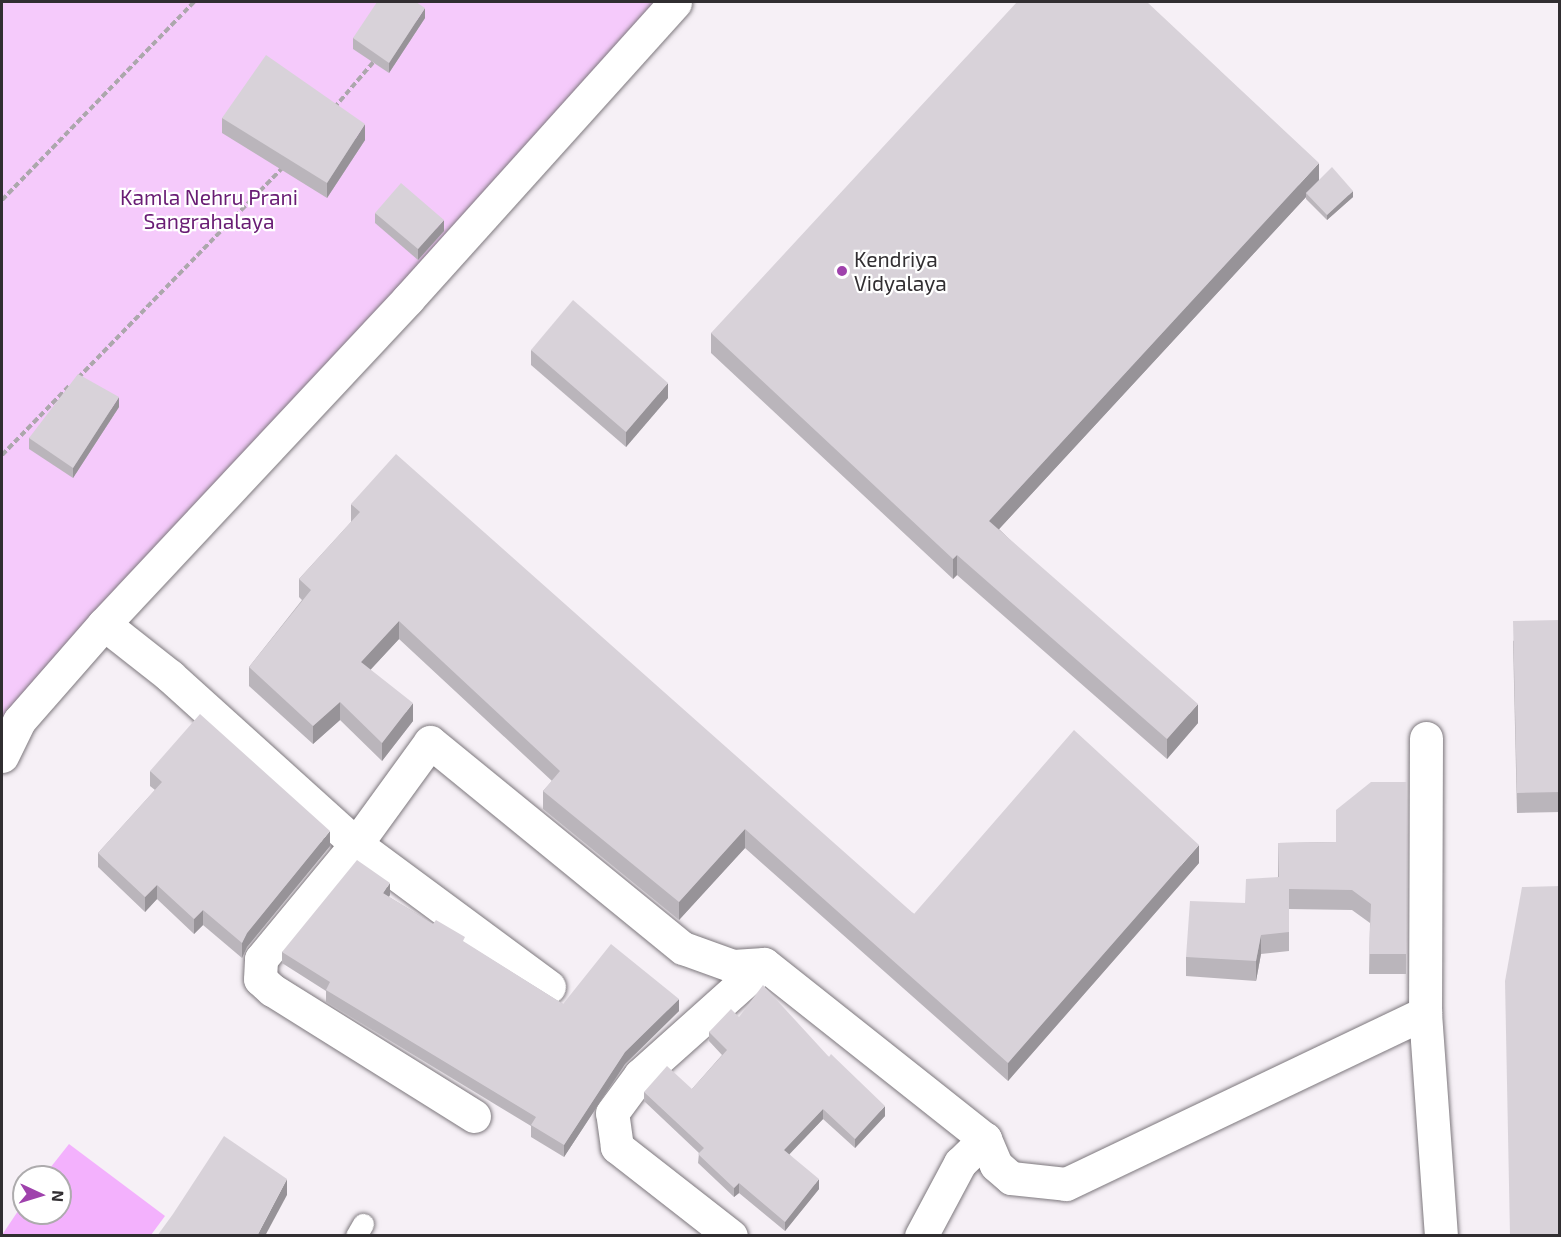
<!DOCTYPE html>
<style>
body{margin:0}
#map{position:relative;width:1561px;height:1237px;overflow:hidden;background:#f6f0f6;font-family:"Exo 2",sans-serif}
div>[style]{position:absolute}
.green>*{inset:0;background:#f5cafb}
.water>*{inset:0;background:#f3b1fd}
.path>*{height:4px;margin-top:-2px;transform-origin:0;background:repeating-linear-gradient(90deg,#aca7ac 0 6px,transparent 0 9px)}
.roads{filter:drop-shadow(0 0 2px #7d787d) drop-shadow(0 0 2px #7d787d)}
.service>*{height:21px;margin:-10.5px;padding:0 10.5px;transform-origin:10.5px;border-radius:10.5px;background:#fff}
.minor>*{height:33px;margin:-16.5px;padding:0 16.5px;transform-origin:16.5px;border-radius:16.5px;background:#fff}
.tertiary>*{height:33px;margin:-16.5px;padding:0 16.5px;transform-origin:16.5px;border-radius:16.5px;background:#fff}
.wall>*{inset:0;background:#bab5bb}
.shaded-wall>*{inset:0;background:#979398}
.building>*{inset:0;background:#d8d2d9}
.dots>*{width:16px;height:16px;translate:-50% -50%;box-sizing:border-box;border:3px solid #fff;border-radius:50%}
span{translate:-50% -50%;white-space:nowrap;text-align:center;line-height:1.15;-webkit-text-stroke:4.5px #fff;paint-order:stroke}
.park-label{font-size:21px;color:#691c74}
.poi-label{font-size:21px;color:#312e31}
.left{translate:0 -50%;text-align:left}
.frame{position:absolute;inset:0;border:3px solid #312e31;pointer-events:none}
.north{position:absolute;left:12px;top:1165px;width:60px;height:60px;box-sizing:border-box;background:#fff;border:2px solid #adabad;border-radius:50%;rotate:94deg;font-size:16px;font-weight:700;line-height:24px;text-align:center;color:#312e31}
.north::after{content:'';display:block;margin:auto;width:21px;height:27px;background:#9f42ac;clip-path:polygon(50% 0,100% 100%,50% 72%,0 100%)}
</style>
<div id="map">
<div class="green">
<div style="clip-path:polygon(2px 2px,675px 2px,2px 756px)"></div>
</div>
<div class="water">
<div style="clip-path:polygon(69px 1144px,165px 1216px,151px 1235px,2px 1235px,24px 1202px,24px 1213px,60px 1213px,60px 1177px,43px 1177px)"></div>
</div>
<div class="path">
<div style="left:334px;top:108px;width:65px;rotate:-49.4deg"></div>
<div style="left:2px;top:200px;width:276px;rotate:-45.9deg"></div>
<div style="left:78px;top:378px;width:296px;rotate:-45.8deg"></div>
<div style="left:2px;top:455px;width:98px;rotate:-45.8deg"></div>
</div>
<div class="roads">
<div class="service">
<div style="left:356px;top:1236px;width:14px;rotate:-60deg"></div>
</div>
<div class="minor">
<div style="left:104px;top:624px;width:84px;rotate:38.2deg"></div>
<div style="left:170px;top:676px;width:251px;rotate:42.1deg"></div>
<div style="left:356px;top:844px;width:240px;rotate:36.5deg"></div>
<div style="left:1426px;top:738px;width:275px;rotate:90.2deg"></div>
<div style="left:1425px;top:1013px;width:224px;rotate:85.9deg"></div>
<div style="left:474px;top:1116px;width:238px;rotate:-148deg"></div>
<div style="left:272px;top:990px;width:16px;rotate:-137deg"></div>
<div style="left:260px;top:979px;width:20px;rotate:-87deg"></div>
<div style="left:261px;top:959px;width:149px;rotate:-50.4deg"></div>
<div style="left:356px;top:844px;width:126px;rotate:-54deg"></div>
<div style="left:430px;top:742px;width:326px;rotate:39.2deg"></div>
<div style="left:683px;top:948px;width:53px;rotate:19.8deg"></div>
<div style="left:733px;top:966px;width:31px;rotate:-4deg"></div>
<div style="left:764px;top:964px;width:282px;rotate:38.4deg"></div>
<div style="left:985px;top:1139px;width:28px;rotate:67deg"></div>
<div style="left:996px;top:1165px;width:20px;rotate:41deg"></div>
<div style="left:1011px;top:1178px;width:55px;rotate:6.2deg"></div>
<div style="left:1066px;top:1184px;width:398px;rotate:-25.5deg"></div>
<div style="left:731px;top:1236px;width:145px;rotate:-142deg"></div>
<div style="left:617px;top:1147px;width:34px;rotate:-98deg"></div>
<div style="left:612px;top:1113px;width:47px;rotate:-53.6deg"></div>
<div style="left:640px;top:1075px;width:166px;rotate:-41.8deg"></div>
<div style="left:921px;top:1236px;width:83px;rotate:-61.9deg"></div>
<div style="left:960px;top:1163px;width:35px;rotate:-44deg"></div>
</div>
<div class="tertiary">
<div style="left:2px;top:756px;width:39px;rotate:-64deg"></div>
<div style="left:19px;top:721px;width:129px;rotate:-48.8deg"></div>
<div style="left:104px;top:624px;width:445px;rotate:-46.9deg"></div>
<div style="left:408px;top:299px;width:399px;rotate:-48deg"></div>
</div>
</div>
<div class="wall">
<div style="clip-path:polygon(425px 18px,389px 73px,353px 49px,353px 38px)"></div>
<div style="clip-path:polygon(222px 118px,365px 140px,327px 198px,222px 133px)"></div>
<div style="clip-path:polygon(1319px 180px,1353px 197px,1327px 220px,1306px 199px,1306px 197px,999px 529px,1198px 723px,1167px 759px,957px 575px,953px 579px,711px 353px,711px 333px)"></div>
<div style="clip-path:polygon(375px 213px,444px 231px,418px 260px,375px 223px)"></div>
<div style="clip-path:polygon(531px 350px,668px 398px,626px 447px,531px 365px)"></div>
<div style="clip-path:polygon(119px 407px,73px 478px,29px 449px,29px 438px)"></div>
<div style="clip-path:polygon(351px 504px,914px 914px,1199px 863px,1008px 1081px,745px 848px,679px 920px,543px 809px,543px 791px,552px 781px,399px 639px,370px 670px,413px 721px,382px 761px,340px 720px,313px 744px,249px 686px,249px 667px,302px 600px,299px 597px,299px 579px,351px 522px)"></div>
<div style="clip-path:polygon(1560px 620px,1560px 812px,1517px 813px,1513px 641px)"></div>
<div style="clip-path:polygon(150px 771px,330px 846px,247px 947px,242px 958px,203px 925px,194px 934px,157px 899px,145px 912px,98px 867px,98px 853px,155px 790px,150px 786px)"></div>
<div style="clip-path:polygon(1407px 782px,1406px 974px,1369px 974px,1370px 923px,1352px 910px,1289px 909px,1289px 951px,1261px 954px,1256px 981px,1186px 976px,1186px 957px,1245px 903px,1278px 877px,1278px 843px,1336px 842px)"></div>
<div style="clip-path:polygon(390px 895px,389px 897px,465px 943px,563px 1004px,679px 1011px,625px 1064px,564px 1157px,531px 1137px,531px 1126px,326px 1002px,326px 991px,282px 963px,282px 952px)"></div>
<div style="clip-path:polygon(739px 1017px,829px 1057px,885px 1116px,855px 1148px,823px 1119px,789px 1154px,819px 1189px,785px 1231px,739px 1193px,734px 1197px,698px 1163px,699px 1153px,644px 1101px,644px 1092px,692px 1089px,722px 1055px,709px 1041px,709px 1032px)"></div>
</div>
<div class="shaded-wall">
<div style="clip-path:polygon(425px 8px,425px 18px,389px 73px,389px 63px)"></div>
<div style="clip-path:polygon(365px 124px,365px 140px,327px 198px,327px 183px)"></div>
<div style="clip-path:polygon(1319px 163px,1319px 182px,1306px 193px,1306px 197px,989px 540px,989px 521px)"></div>
<div style="clip-path:polygon(1353px 191px,1353px 197px,1327px 220px,1327px 215px)"></div>
<div style="clip-path:polygon(444px 220px,444px 231px,418px 260px,418px 249px)"></div>
<div style="clip-path:polygon(668px 383px,668px 398px,626px 447px,626px 432px)"></div>
<div style="clip-path:polygon(119px 397px,119px 407px,73px 478px,73px 468px)"></div>
<div style="clip-path:polygon(957px 555px,957px 575px,953px 579px,953px 559px)"></div>
<div style="clip-path:polygon(399px 621px,399px 639px,361px 680px,361px 662px)"></div>
<div style="clip-path:polygon(340px 702px,340px 720px,313px 744px,313px 726px)"></div>
<div style="clip-path:polygon(413px 703px,413px 721px,382px 761px,382px 743px)"></div>
<div style="clip-path:polygon(1198px 704px,1198px 723px,1167px 759px,1167px 739px)"></div>
<div style="clip-path:polygon(745px 829px,745px 848px,679px 920px,679px 902px)"></div>
<div style="clip-path:polygon(330px 831px,330px 846px,247px 947px,242px 958px,242px 943px,247px 933px)"></div>
<div style="clip-path:polygon(1199px 845px,1199px 863px,1008px 1081px,1008px 1063px)"></div>
<div style="clip-path:polygon(390px 883px,390px 895px,383px 905px,383px 893px)"></div>
<div style="clip-path:polygon(157px 885px,157px 899px,145px 912px,145px 897px)"></div>
<div style="clip-path:polygon(203px 910px,203px 925px,194px 934px,194px 919px)"></div>
<div style="clip-path:polygon(1261px 935px,1261px 954px,1256px 981px,1256px 961px)"></div>
<div style="clip-path:polygon(679px 999px,679px 1011px,625px 1064px,564px 1157px,564px 1145px,625px 1052px)"></div>
<div style="clip-path:polygon(885px 1106px,885px 1116px,855px 1148px,855px 1139px)"></div>
<div style="clip-path:polygon(823px 1109px,823px 1119px,784px 1160px,784px 1150px)"></div>
<div style="clip-path:polygon(287px 1179px,287px 1195px,265px 1236px,257px 1236px)"></div>
<div style="clip-path:polygon(819px 1179px,819px 1189px,785px 1231px,785px 1222px)"></div>
<div style="clip-path:polygon(739px 1183px,739px 1193px,734px 1197px,734px 1188px)"></div>
</div>
<div class="building">
<div style="clip-path:polygon(377px 2px,416px 2px,425px 8px,389px 63px,353px 38px)"></div>
<div style="clip-path:polygon(1017px 2px,1147px 2px,1319px 163px,989px 521px,1198px 704px,1167px 739px,957px 555px,953px 559px,711px 333px)"></div>
<div style="clip-path:polygon(266px 55px,365px 124px,327px 183px,222px 118px)"></div>
<div style="clip-path:polygon(1332px 167px,1353px 191px,1327px 215px,1306px 193px)"></div>
<div style="clip-path:polygon(401px 183px,444px 220px,418px 249px,375px 213px)"></div>
<div style="clip-path:polygon(573px 300px,668px 383px,626px 432px,531px 350px)"></div>
<div style="clip-path:polygon(78px 374px,119px 397px,73px 468px,29px 438px)"></div>
<div style="clip-path:polygon(396px 454px,914px 914px,1074px 730px,1199px 845px,1008px 1063px,745px 829px,679px 902px,543px 791px,560px 771px,399px 621px,361px 662px,413px 703px,382px 743px,340px 702px,313px 726px,249px 667px,311px 590px,299px 579px,360px 512px,351px 504px)"></div>
<div style="clip-path:polygon(1560px 620px,1560px 792px,1517px 793px,1513px 621px)"></div>
<div style="clip-path:polygon(200px 714px,330px 831px,247px 933px,242px 943px,203px 910px,194px 919px,157px 885px,145px 897px,98px 853px,162px 782px,150px 771px)"></div>
<div style="clip-path:polygon(1371px 782px,1407px 782px,1406px 954px,1369px 954px,1371px 904px,1352px 890px,1289px 889px,1289px 932px,1261px 935px,1256px 961px,1186px 957px,1190px 901px,1245px 903px,1246px 879px,1279px 877px,1278px 843px,1336px 842px,1336px 810px)"></div>
<div style="clip-path:polygon(357px 860px,390px 883px,383px 893px,433px 924px,436px 920px,465px 937px,463px 941px,563px 1004px,611px 944px,679px 999px,625px 1052px,564px 1145px,531px 1125px,536px 1117px,326px 990px,330px 982px,282px 952px)"></div>
<div style="clip-path:polygon(1560px 886px,1560px 1236px,1510px 1236px,1505px 981px,1522px 887px)"></div>
<div style="clip-path:polygon(763px 985px,829px 1057px,831px 1054px,885px 1106px,855px 1139px,823px 1109px,784px 1150px,819px 1179px,785px 1222px,739px 1183px,734px 1188px,698px 1154px,704px 1148px,644px 1092px,667px 1066px,692px 1089px,727px 1050px,709px 1032px,731px 1009px,739px 1017px)"></div>
<div style="clip-path:polygon(224px 1136px,287px 1179px,257px 1236px,157px 1236px,173px 1214px)"></div>
</div>
<div class="dots">
<div style="left:842px;top:271px;background:#9f42ac"></div>
</div>
<div class="park-label">
<span style="left:209px;top:209px">Kamla Nehru Prani<br>Sangrahalaya</span>
</div>
<div class="poi-label">
<span class="left" style="left:854px;top:271px">Kendriya<br>Vidyalaya</span>
</div>
<div class="frame"></div>
<div class="north">N</div>
</div>
